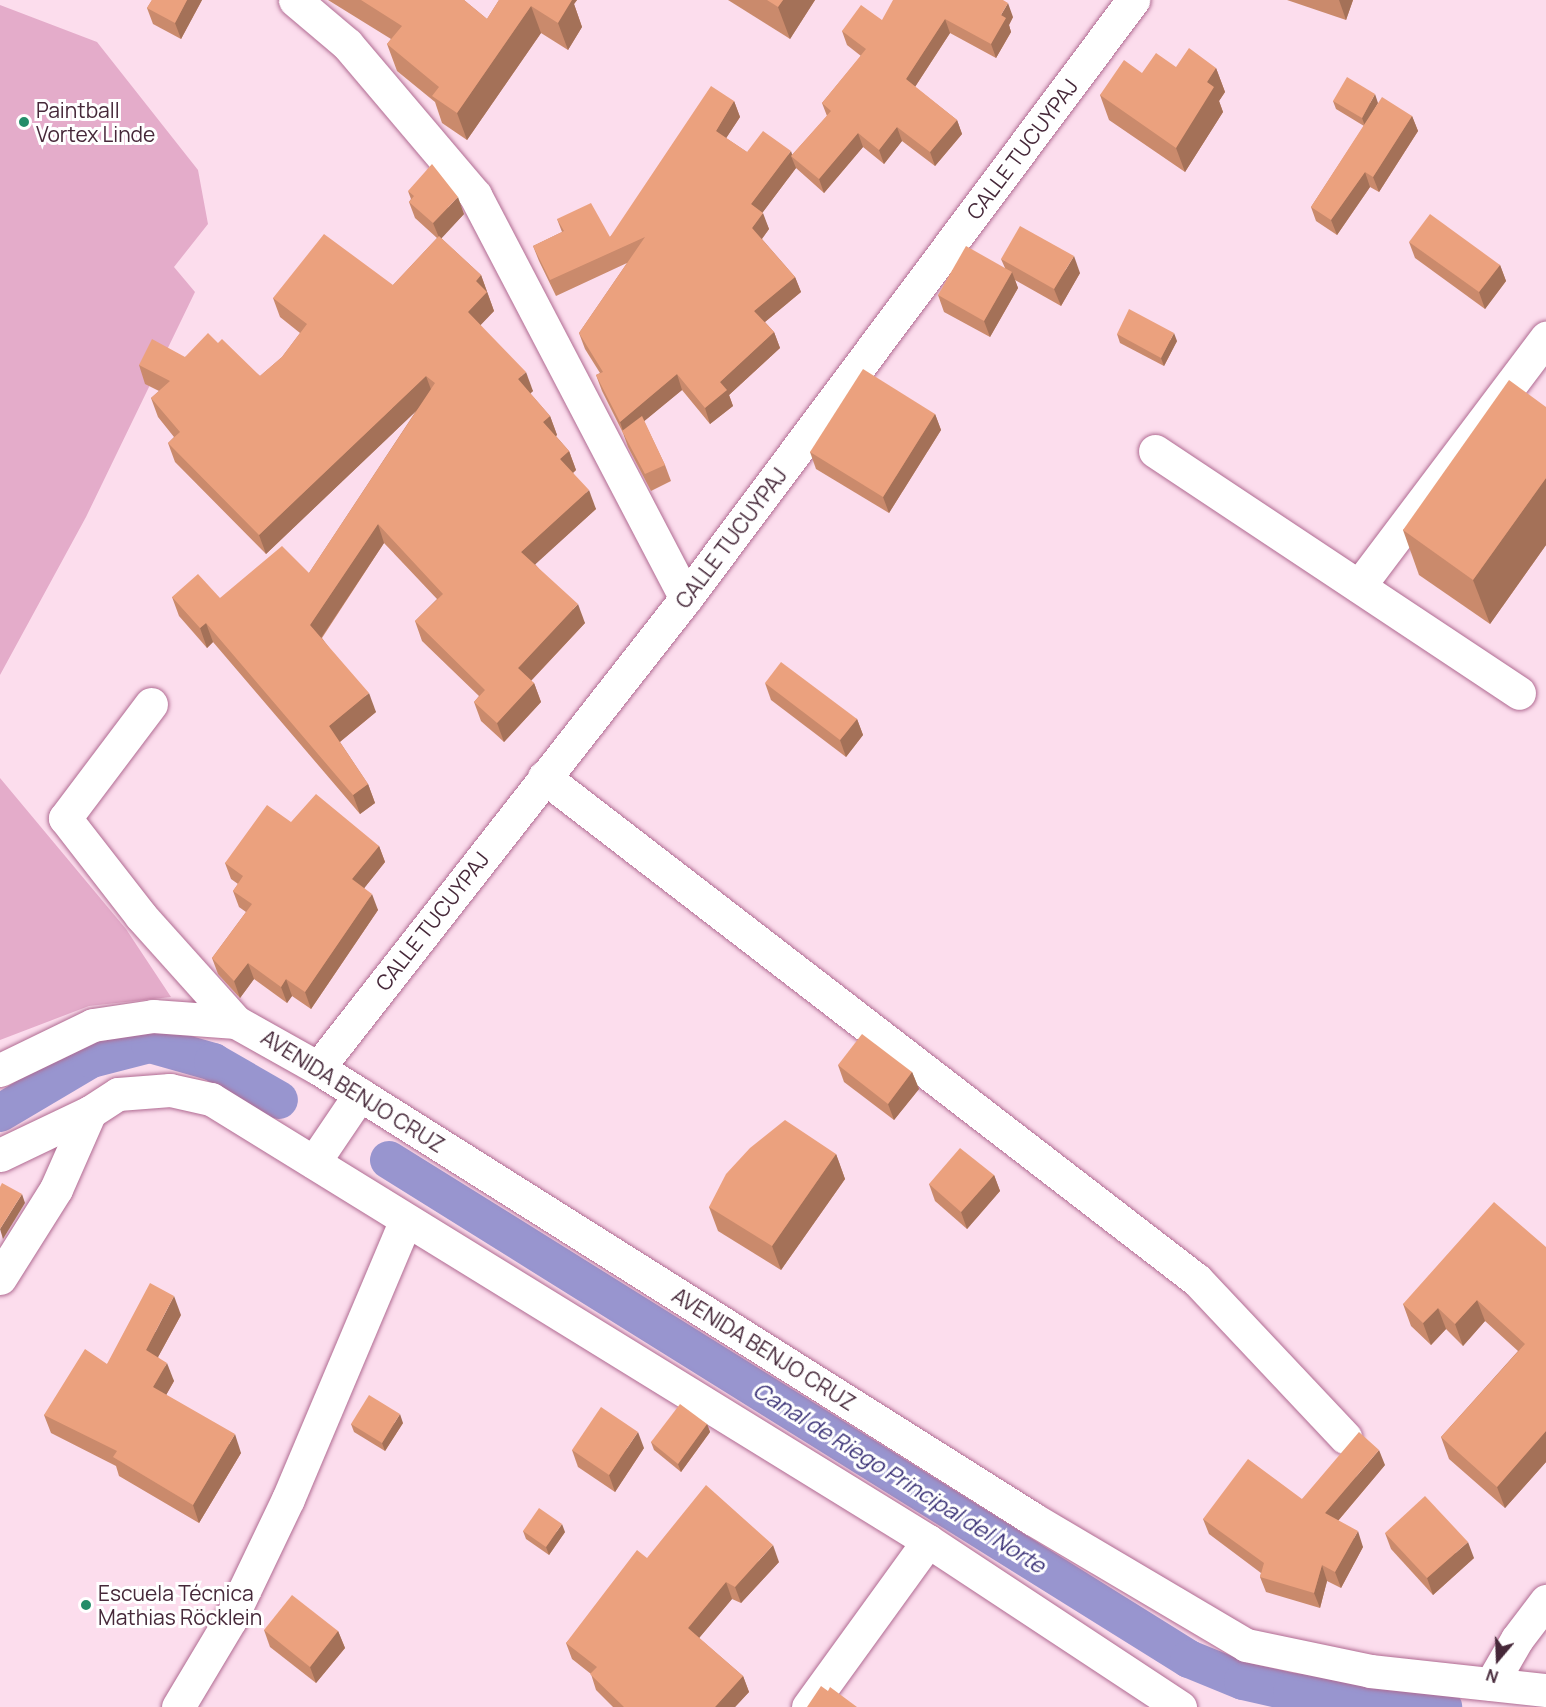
<!DOCTYPE html>
<meta charset="utf-8">
<style>
body{margin:0}
#map{position:relative;width:1546px;height:1707px;overflow:hidden;background:#fcdded;font-family:Manrope,sans-serif}
div>[style]{position:absolute}
.green>*{inset:0;background:#e4acca}
.canal>*{height:38px;margin:-19px;padding:0 19px;transform-origin:19px;border-radius:19px;background:#9895cf}
.roads{filter:drop-shadow(0 0 2px #b06b92) drop-shadow(0 0 2px #b06b92)}
.minor>*{height:33px;margin:-16.5px;padding:0 16.5px;transform-origin:16.5px;border-radius:16.5px;background:#fff}
.wall>*{inset:0;background:#ca8a6c}
.shaded-wall>*{inset:0;background:#a47158}
.building>*{inset:0;background:#eba17e}
.dots>*{width:16px;height:16px;translate:-50% -50%;box-sizing:border-box;border:3px solid #fff;border-radius:50%}
span{translate:-50% -50%;white-space:nowrap;text-align:center;line-height:1.15;-webkit-text-stroke:6px #fff;paint-order:stroke}
.poi-label{font-size:21px;color:#462839}
.left{translate:0 -50%;text-align:left}
.street-label{font-size:21px;color:#462839}
.water-label{font-size:22px;color:#3a3176;font-style:italic}
.north{position:absolute;left:1468px;top:1629px;width:60px;height:60px;-webkit-text-stroke:4px #fff;paint-order:stroke;rotate:199deg;font-size:16px;font-weight:700;line-height:24px;text-align:center;color:#462839}
.north::after{content:'';display:block;margin:auto;width:21px;height:27px;background:#462839;clip-path:polygon(50% 0,100% 100%,50% 72%,0 100%)}
</style>
<div id="map">
<div class="green">
<div style="clip-path:polygon(0 5px,97px 42px,198px 170px,208px 224px,174px 267px,195px 292px,86px 517px,0 675px)"></div>
<div style="clip-path:polygon(0 778px,126px 929px,171px 997px,89px 1006px,0 1040px)"></div>
</div>
<div class="canal">
<div style="left:0;top:1113px;width:106px;rotate:-30.7deg"></div>
<div style="left:91px;top:1059px;width:61px;rotate:-14.3deg"></div>
<div style="left:150px;top:1044px;width:66px;rotate:15.9deg"></div>
<div style="left:213px;top:1062px;width:76px;rotate:29.9deg"></div>
<div style="left:389px;top:1160px;width:943px;rotate:31.95deg"></div>
<div style="left:1189px;top:1659px;width:58px;rotate:22.2deg"></div>
<div style="left:1243px;top:1681px;width:50px;rotate:12.7deg"></div>
<div style="left:1292px;top:1692px;width:152px;rotate:5.7deg"></div>
</div>
<div class="roads">
<div class="minor">
<div style="left:295px;top:0;width:68px;rotate:40.2deg"></div>
<div style="left:347px;top:44px;width:198px;rotate:49.7deg"></div>
<div style="left:475px;top:195px;width:455px;rotate:62.4deg"></div>
<div style="left:1155px;top:451px;width:437px;rotate:33.6deg"></div>
<div style="left:1359px;top:586px;width:311px;rotate:-53deg"></div>
<div style="left:151px;top:704px;width:143px;rotate:127deg"></div>
<div style="left:65px;top:818px;width:124px;rotate:52.2deg"></div>
<div style="left:141px;top:916px;width:142px;rotate:48.1deg"></div>
<div style="left:544px;top:777px;width:824px;rotate:37.61deg"></div>
<div style="left:1197px;top:1280px;width:216px;rotate:46.7deg"></div>
<div style="left:318px;top:1068px;width:597px;rotate:-51.94deg"></div>
<div style="left:686px;top:598px;width:747px;rotate:-53.22deg"></div>
<div style="left:0;top:1070px;width:103px;rotate:-25.8deg"></div>
<div style="left:93px;top:1025px;width:61px;rotate:-8.5deg"></div>
<div style="left:153px;top:1016px;width:83px;rotate:4.1deg"></div>
<div style="left:236px;top:1022px;width:94px;rotate:29.3deg"></div>
<div style="left:318px;top:1068px;width:845px;rotate:32.24deg"></div>
<div style="left:1033px;top:1519px;width:247px;rotate:30.6deg"></div>
<div style="left:1246px;top:1645px;width:127px;rotate:11.8deg"></div>
<div style="left:1370px;top:1671px;width:177px;rotate:6.2deg"></div>
<div style="left:0;top:1155px;width:100px;rotate:-25.5deg"></div>
<div style="left:90px;top:1112px;width:33px;rotate:-33deg"></div>
<div style="left:118px;top:1094px;width:52px;rotate:-4.4deg"></div>
<div style="left:170px;top:1090px;width:42px;rotate:12.4deg"></div>
<div style="left:211px;top:1099px;width:842px;rotate:31.65deg"></div>
<div style="left:928px;top:1541px;width:302px;rotate:33.4deg"></div>
<div style="left:314px;top:1162px;width:82px;rotate:-55.9deg"></div>
<div style="left:0;top:1278px;width:105px;rotate:-57.8deg"></div>
<div style="left:56px;top:1189px;width:84px;rotate:-66.2deg"></div>
<div style="left:1491px;top:1684px;width:52px;rotate:-60deg"></div>
<div style="left:1517px;top:1639px;width:48px;rotate:-52.7deg"></div>
<div style="left:178px;top:1707px;width:101px;rotate:-59.1deg"></div>
<div style="left:230px;top:1620px;width:134px;rotate:-64.4deg"></div>
<div style="left:288px;top:1499px;width:301px;rotate:-67.1deg"></div>
<div style="left:808px;top:1707px;width:205px;rotate:-54.1deg"></div>
</div>
</div>
<div class="wall">
<div style="clip-path:polygon(152px 0,202px 0,181px 39px,153px 24px,147px 8px)"></div>
<div style="clip-path:polygon(328px 0,464px 0,487px 19px,499px 0,577px 0,574px 4px,582px 27px,568px 50px,541px 33px,467px 140px,442px 123px,435px 102px,397px 71px,387px 44px,391px 39px)"></div>
<div style="clip-path:polygon(728px 0,815px 0,790px 39px)"></div>
<div style="clip-path:polygon(1287px 0,1353px 0,1346px 20px)"></div>
<div style="clip-path:polygon(1013px 17px,1009px 25px,1011px 32px,996px 58px,950px 33px,915px 87px,957px 120px,962px 134px,935px 166px,902px 141px,884px 164px,863px 147px,824px 193px,796px 168px,762px 213px,769px 229px,762px 239px,795px 277px,801px 292px,765px 322px,774px 332px,780px 348px,729px 395px,733px 406px,710px 424px,682px 390px,644px 421px,665px 465px,671px 481px,651px 491px,628px 447px,623px 433px,602px 391px,596px 375px,600px 373px,585px 349px,579px 333px,627px 263px,556px 296px,539px 261px,533px 246px,562px 232px,557px 219px,610px 237px,734px 101px,740px 117px,726px 138px,747px 152px,792px 155px,827px 116px,822px 103px,861px 56px,847px 45px,842px 31px,882px 20px)"></div>
<div style="clip-path:polygon(1176px 67px,1216px 68px,1225px 92px,1219px 101px,1223px 112px,1185px 172px,1109px 120px,1100px 95px,1142px 73px)"></div>
<div style="clip-path:polygon(1333px 101px,1378px 103px,1373px 111px,1412px 116px,1418px 131px,1379px 192px,1370px 187px,1337px 235px,1316px 221px,1311px 207px,1364px 126px,1336px 109px)"></div>
<div style="clip-path:polygon(408px 191px,464px 214px,441px 238px,481px 275px,494px 311px,480px 325px,533px 391px,530px 393px,550px 416px,557px 435px,556px 436px,569px 451px,576px 470px,573px 473px,596px 509px,535px 564px,585px 623px,531px 681px,534px 683px,541px 702px,504px 742px,481px 721px,474px 702px,479px 696px,422px 641px,415px 621px,437px 599px,384px 543px,322px 638px,376px 712px,340px 742px,368px 784px,375px 803px,360px 814px,213px 642px,207px 648px,179px 616px,172px 597px,220px 598px,309px 573px,416px 411px,266px 554px,175px 462px,168px 443px,174px 437px,158px 417px,151px 398px,159px 391px,145px 384px,139px 365px,185px 357px,218px 343px,260px 376px,282px 357px,300px 333px,280px 317px,273px 298px,393px 285px,437px 238px,415px 218px,409px 202px,411px 199px)"></div>
<div style="clip-path:polygon(1409px 242px,1500px 265px,1506px 281px,1485px 309px,1415px 258px)"></div>
<div style="clip-path:polygon(1001px 259px,1080px 273px,1061px 306px,1015px 280px,1018px 288px,990px 337px,944px 312px,938px 295px,1005px 268px)"></div>
<div style="clip-path:polygon(1117px 334px,1177px 341px,1164px 366px,1120px 343px)"></div>
<div style="clip-path:polygon(1546px 407px,1546px 545px,1490px 624px,1419px 575px,1403px 530px)"></div>
<div style="clip-path:polygon(935px 414px,941px 430px,889px 513px,816px 469px,810px 452px)"></div>
<div style="clip-path:polygon(765px 683px,857px 719px,863px 735px,846px 757px,771px 700px)"></div>
<div style="clip-path:polygon(291px 822px,379px 846px,385px 862px,364px 888px,378px 910px,311px 1009px,292px 996px,287px 1003px,254px 979px,240px 998px,218px 974px,212px 958px,246px 912px,239px 907px,233px 891px,238px 884px,231px 879px,225px 863px)"></div>
<div style="clip-path:polygon(838px 1065px,912px 1072px,919px 1089px,894px 1120px,844px 1082px)"></div>
<div style="clip-path:polygon(836px 1154px,845px 1179px,781px 1270px,718px 1231px,709px 1207px)"></div>
<div style="clip-path:polygon(994px 1175px,1000px 1191px,967px 1229px,935px 1201px,929px 1184px)"></div>
<div style="clip-path:polygon(1546px 1247px,1546px 1462px,1505px 1508px,1449px 1459px,1441px 1437px,1518px 1351px,1485px 1321px,1463px 1346px,1446px 1329px,1431px 1345px,1411px 1326px,1403px 1304px)"></div>
<div style="clip-path:polygon(181px 1315px,158px 1357px,174px 1381px,166px 1395px,241px 1453px,199px 1523px,119px 1476px,116px 1466px,51px 1433px,44px 1415px,107px 1364px)"></div>
<div style="clip-path:polygon(403px 1423px,385px 1451px,354px 1432px,351px 1424px)"></div>
<div style="clip-path:polygon(707px 1424px,710px 1432px,681px 1472px,654px 1450px,651px 1442px)"></div>
<div style="clip-path:polygon(644px 1448px,615px 1492px,578px 1467px,572px 1450px)"></div>
<div style="clip-path:polygon(1385px 1465px,1338px 1521px,1363px 1547px,1341px 1588px,1327px 1581px,1320px 1608px,1266px 1592px,1260px 1577px,1261px 1573px,1209px 1534px,1203px 1519px,1302px 1499px)"></div>
<div style="clip-path:polygon(523px 1531px,565px 1532px,549px 1555px,526px 1539px)"></div>
<div style="clip-path:polygon(1385px 1533px,1474px 1558px,1433px 1595px,1391px 1549px)"></div>
<div style="clip-path:polygon(647px 1558px,779px 1562px,741px 1603px,732px 1599px,699px 1638px,743px 1676px,749px 1692px,735px 1707px,613px 1707px,596px 1690px,591px 1674px,572px 1659px,566px 1643px)"></div>
<div style="clip-path:polygon(264px 1630px,338px 1631px,345px 1648px,316px 1683px,270px 1647px)"></div>
</div>
<div class="shaded-wall">
<div style="clip-path:polygon(187px 0,202px 0,181px 39px,175px 23px)"></div>
<div style="clip-path:polygon(560px 0,577px 0,574px 4px,582px 27px,568px 50px,558px 23px)"></div>
<div style="clip-path:polygon(783px 0,815px 0,790px 39px,778px 7px)"></div>
<div style="clip-path:polygon(1339px 0,1353px 0,1346px 20px)"></div>
<div style="clip-path:polygon(1008px 3px,1013px 17px,1009px 25px,1011px 32px,996px 58px,991px 44px,1001px 15px)"></div>
<div style="clip-path:polygon(531px 6px,541px 33px,467px 140px,457px 113px)"></div>
<div style="clip-path:polygon(945px 19px,950px 33px,911px 93px,906px 79px)"></div>
<div style="clip-path:polygon(1216px 68px,1225px 92px,1219px 101px,1223px 112px,1185px 172px,1176px 148px,1207px 82px)"></div>
<div style="clip-path:polygon(1375px 94px,1378px 103px,1365px 126px,1362px 118px)"></div>
<div style="clip-path:polygon(734px 101px,740px 117px,721px 146px,716px 131px)"></div>
<div style="clip-path:polygon(1412px 116px,1418px 131px,1379px 192px,1373px 177px)"></div>
<div style="clip-path:polygon(957px 120px,962px 134px,935px 166px,930px 152px)"></div>
<div style="clip-path:polygon(897px 127px,902px 141px,884px 164px,879px 150px)"></div>
<div style="clip-path:polygon(858px 133px,863px 147px,824px 193px,819px 179px)"></div>
<div style="clip-path:polygon(791px 151px,793px 157px,791px 156px,796px 168px,757px 220px,751px 204px)"></div>
<div style="clip-path:polygon(1365px 172px,1370px 187px,1337px 235px,1331px 220px)"></div>
<div style="clip-path:polygon(458px 197px,464px 214px,440px 240px,433px 223px)"></div>
<div style="clip-path:polygon(763px 213px,769px 229px,758px 244px,752px 228px)"></div>
<div style="clip-path:polygon(1074px 256px,1080px 273px,1061px 306px,1054px 289px)"></div>
<div style="clip-path:polygon(1500px 265px,1506px 281px,1485px 309px,1479px 292px)"></div>
<div style="clip-path:polygon(1012px 272px,1018px 288px,990px 337px,984px 321px)"></div>
<div style="clip-path:polygon(481px 275px,494px 311px,475px 331px,468px 312px,476px 281px)"></div>
<div style="clip-path:polygon(795px 277px,801px 292px,760px 326px,754px 311px)"></div>
<div style="clip-path:polygon(774px 332px,780px 348px,729px 395px,733px 406px,710px 424px,705px 408px,720px 382px)"></div>
<div style="clip-path:polygon(1174px 333px,1177px 341px,1164px 366px,1161px 358px)"></div>
<div style="clip-path:polygon(526px 372px,533px 391px,525px 399px,518px 379px)"></div>
<div style="clip-path:polygon(677px 374px,682px 390px,625px 437px,620px 422px)"></div>
<div style="clip-path:polygon(426px 376px,433px 395px,266px 554px,259px 535px)"></div>
<div style="clip-path:polygon(935px 414px,941px 430px,889px 513px,883px 497px)"></div>
<div style="clip-path:polygon(550px 416px,557px 435px,550px 441px,543px 422px)"></div>
<div style="clip-path:polygon(569px 451px,576px 470px,567px 478px,560px 459px)"></div>
<div style="clip-path:polygon(1546px 478px,1546px 545px,1490px 624px,1473px 580px)"></div>
<div style="clip-path:polygon(589px 490px,596px 509px,528px 571px,521px 552px)"></div>
<div style="clip-path:polygon(378px 524px,384px 543px,317px 644px,310px 625px)"></div>
<div style="clip-path:polygon(578px 604px,585px 623px,525px 687px,518px 668px)"></div>
<div style="clip-path:polygon(206px 623px,213px 642px,207px 648px,200px 628px)"></div>
<div style="clip-path:polygon(534px 683px,541px 702px,504px 742px,497px 723px)"></div>
<div style="clip-path:polygon(369px 693px,376px 712px,336px 745px,329px 726px)"></div>
<div style="clip-path:polygon(857px 719px,863px 735px,846px 757px,840px 740px)"></div>
<div style="clip-path:polygon(368px 784px,375px 803px,360px 814px,353px 795px)"></div>
<div style="clip-path:polygon(379px 846px,385px 862px,358px 896px,352px 879px)"></div>
<div style="clip-path:polygon(372px 894px,378px 910px,311px 1009px,305px 992px)"></div>
<div style="clip-path:polygon(248px 963px,254px 979px,240px 998px,234px 981px)"></div>
<div style="clip-path:polygon(286px 979px,292px 996px,287px 1003px,281px 987px)"></div>
<div style="clip-path:polygon(912px 1072px,919px 1089px,894px 1120px,888px 1104px)"></div>
<div style="clip-path:polygon(836px 1154px,845px 1179px,781px 1270px,772px 1246px)"></div>
<div style="clip-path:polygon(994px 1175px,1000px 1191px,967px 1229px,961px 1212px)"></div>
<div style="clip-path:polygon(22px 1194px,25px 1203px,3px 1239px,0 1229px)"></div>
<div style="clip-path:polygon(174px 1296px,181px 1315px,152px 1368px,146px 1350px)"></div>
<div style="clip-path:polygon(1477px 1300px,1485px 1321px,1463px 1346px,1455px 1324px)"></div>
<div style="clip-path:polygon(1438px 1308px,1446px 1329px,1431px 1345px,1423px 1323px)"></div>
<div style="clip-path:polygon(167px 1363px,174px 1381px,160px 1406px,153px 1387px)"></div>
<div style="clip-path:polygon(400px 1414px,403px 1423px,385px 1451px,382px 1443px)"></div>
<div style="clip-path:polygon(707px 1424px,710px 1432px,681px 1472px,678px 1464px)"></div>
<div style="clip-path:polygon(1546px 1431px,1546px 1462px,1505px 1508px,1497px 1487px)"></div>
<div style="clip-path:polygon(638px 1432px,644px 1448px,615px 1492px,609px 1475px)"></div>
<div style="clip-path:polygon(235px 1434px,241px 1453px,199px 1523px,193px 1505px)"></div>
<div style="clip-path:polygon(1379px 1450px,1385px 1465px,1331px 1529px,1325px 1513px)"></div>
<div style="clip-path:polygon(562px 1524px,565px 1532px,549px 1555px,546px 1547px)"></div>
<div style="clip-path:polygon(1358px 1531px,1363px 1547px,1341px 1588px,1335px 1572px)"></div>
<div style="clip-path:polygon(1468px 1542px,1474px 1558px,1433px 1595px,1427px 1578px)"></div>
<div style="clip-path:polygon(773px 1545px,779px 1562px,741px 1603px,735px 1587px)"></div>
<div style="clip-path:polygon(1322px 1565px,1327px 1581px,1320px 1608px,1314px 1593px)"></div>
<div style="clip-path:polygon(726px 1582px,732px 1599px,694px 1644px,688px 1628px)"></div>
<div style="clip-path:polygon(338px 1631px,345px 1648px,316px 1683px,310px 1667px)"></div>
<div style="clip-path:polygon(743px 1676px,749px 1692px,735px 1707px,715px 1707px)"></div>
</div>
<div class="building">
<div style="clip-path:polygon(152px 0,187px 0,175px 23px,147px 8px)"></div>
<div style="clip-path:polygon(361px 0,464px 0,487px 19px,499px 0,572px 0,558px 23px,531px 6px,457px 113px,432px 96px,439px 87px,387px 44px,402px 26px)"></div>
<div style="clip-path:polygon(767px 0,783px 0,778px 7px)"></div>
<div style="clip-path:polygon(893px 0,1003px 0,1008px 3px,1001px 15px,1006px 18px,991px 44px,945px 19px,906px 79px,957px 120px,930px 152px,897px 127px,879px 150px,858px 133px,819px 179px,791px 156px,831px 111px,822px 103px,866px 49px,842px 31px,861px 5px,882px 20px)"></div>
<div style="clip-path:polygon(1189px 48px,1216px 68px,1207px 82px,1214px 87px,1176px 148px,1100px 95px,1124px 60px,1142px 73px,1156px 53px,1176px 67px)"></div>
<div style="clip-path:polygon(1347px 77px,1375px 94px,1362px 118px,1333px 101px)"></div>
<div style="clip-path:polygon(711px 86px,734px 101px,716px 131px,747px 152px,763px 131px,791px 151px,751px 204px,763px 213px,752px 228px,795px 277px,754px 311px,774px 332px,720px 382px,727px 390px,705px 408px,677px 374px,620px 422px,596px 375px,603px 372px,579px 333px,645px 237px,550px 280px,533px 246px,564px 231px,557px 219px,591px 203px,610px 237px)"></div>
<div style="clip-path:polygon(1382px 97px,1412px 116px,1373px 177px,1365px 172px,1331px 220px,1311px 207px)"></div>
<div style="clip-path:polygon(432px 164px,458px 197px,433px 223px,409px 202px,414px 196px,408px 191px)"></div>
<div style="clip-path:polygon(1430px 214px,1500px 265px,1479px 292px,1409px 242px)"></div>
<div style="clip-path:polygon(1020px 226px,1074px 256px,1054px 289px,1001px 259px)"></div>
<div style="clip-path:polygon(324px 234px,393px 285px,439px 236px,481px 275px,476px 281px,487px 292px,468px 312px,526px 372px,518px 379px,550px 416px,543px 422px,569px 451px,560px 459px,589px 490px,521px 552px,578px 604px,518px 668px,534px 683px,497px 723px,474px 702px,485px 690px,415px 621px,443px 594px,378px 524px,310px 625px,369px 693px,329px 726px,368px 784px,353px 795px,206px 623px,200px 628px,172px 597px,198px 574px,220px 598px,282px 546px,309px 573px,435px 383px,426px 376px,259px 535px,168px 443px,180px 432px,151px 398px,170px 381px,139px 365px,152px 339px,185px 357px,208px 333px,218px 343px,222px 339px,260px 376px,282px 357px,307px 324px,273px 298px)"></div>
<div style="clip-path:polygon(966px 246px,1012px 272px,984px 321px,938px 295px)"></div>
<div style="clip-path:polygon(1129px 309px,1174px 333px,1161px 358px,1117px 334px)"></div>
<div style="clip-path:polygon(863px 369px,935px 414px,883px 497px,810px 452px)"></div>
<div style="clip-path:polygon(1509px 380px,1546px 407px,1546px 478px,1473px 580px,1403px 530px)"></div>
<div style="clip-path:polygon(642px 416px,665px 465px,645px 474px,622px 431px)"></div>
<div style="clip-path:polygon(781px 662px,857px 719px,840px 740px,765px 683px)"></div>
<div style="clip-path:polygon(316px 794px,379px 846px,352px 879px,372px 894px,305px 992px,286px 979px,281px 987px,248px 963px,234px 981px,212px 958px,252px 904px,233px 891px,243px 876px,225px 863px,267px 805px,291px 822px)"></div>
<div style="clip-path:polygon(862px 1034px,912px 1072px,888px 1104px,838px 1065px)"></div>
<div style="clip-path:polygon(785px 1120px,836px 1154px,772px 1246px,709px 1207px,726px 1174px,750px 1148px)"></div>
<div style="clip-path:polygon(960px 1148px,994px 1175px,961px 1212px,929px 1184px)"></div>
<div style="clip-path:polygon(2px 1183px,22px 1194px,0 1229px,0 1187px)"></div>
<div style="clip-path:polygon(1494px 1202px,1546px 1247px,1546px 1431px,1497px 1487px,1441px 1437px,1525px 1344px,1477px 1300px,1455px 1324px,1438px 1308px,1423px 1323px,1403px 1304px)"></div>
<div style="clip-path:polygon(150px 1283px,174px 1296px,146px 1350px,167px 1363px,153px 1387px,235px 1434px,193px 1505px,113px 1457px,117px 1451px,44px 1415px,85px 1349px,107px 1364px)"></div>
<div style="clip-path:polygon(369px 1395px,400px 1414px,382px 1443px,351px 1424px)"></div>
<div style="clip-path:polygon(680px 1404px,707px 1424px,678px 1464px,651px 1442px)"></div>
<div style="clip-path:polygon(601px 1407px,638px 1432px,609px 1475px,572px 1450px)"></div>
<div style="clip-path:polygon(1359px 1432px,1379px 1450px,1325px 1513px,1358px 1531px,1335px 1572px,1322px 1565px,1314px 1593px,1260px 1577px,1264px 1563px,1203px 1519px,1248px 1459px,1302px 1499px)"></div>
<div style="clip-path:polygon(706px 1485px,773px 1545px,735px 1587px,726px 1582px,688px 1628px,743px 1676px,715px 1707px,624px 1707px,590px 1674px,597px 1667px,566px 1643px,637px 1550px,647px 1558px)"></div>
<div style="clip-path:polygon(1425px 1496px,1468px 1542px,1427px 1578px,1385px 1533px)"></div>
<div style="clip-path:polygon(539px 1508px,562px 1524px,546px 1547px,523px 1531px)"></div>
<div style="clip-path:polygon(292px 1595px,338px 1631px,310px 1667px,264px 1630px)"></div>
<div style="clip-path:polygon(821px 1686px,828px 1691px,830px 1687px,857px 1707px,807px 1707px)"></div>
</div>
<div class="dots">
<div style="left:24px;top:122px;background:#238c69"></div>
<div style="left:86px;top:1605px;background:#238c69"></div>
</div>
<div class="poi-label">
<span class="left" style="left:36px;top:122px">Paintball<br>Vortex Linde</span>
<span class="left" style="left:98px;top:1605px">Escuela Técnica<br>Mathias Röcklein</span>
</div>
<div class="street-label">
<span style="left:1022px;top:149px;rotate:-53deg">CALLE TUCUYPAJ</span>
<span style="left:731px;top:538px;rotate:-53deg">CALLE TUCUYPAJ</span>
<span style="left:432px;top:921px;rotate:-52deg">CALLE TUCUYPAJ</span>
<span style="left:353px;top:1091px;rotate:32deg">AVENIDA BENJO CRUZ</span>
<span style="left:764px;top:1349px;rotate:32deg">AVENIDA BENJO CRUZ</span>
</div>
<div class="water-label">
<span style="left:899px;top:1478px;rotate:32deg">Canal de Riego Principal del Norte</span>
</div>
<div class="north">N</div>
</div>
